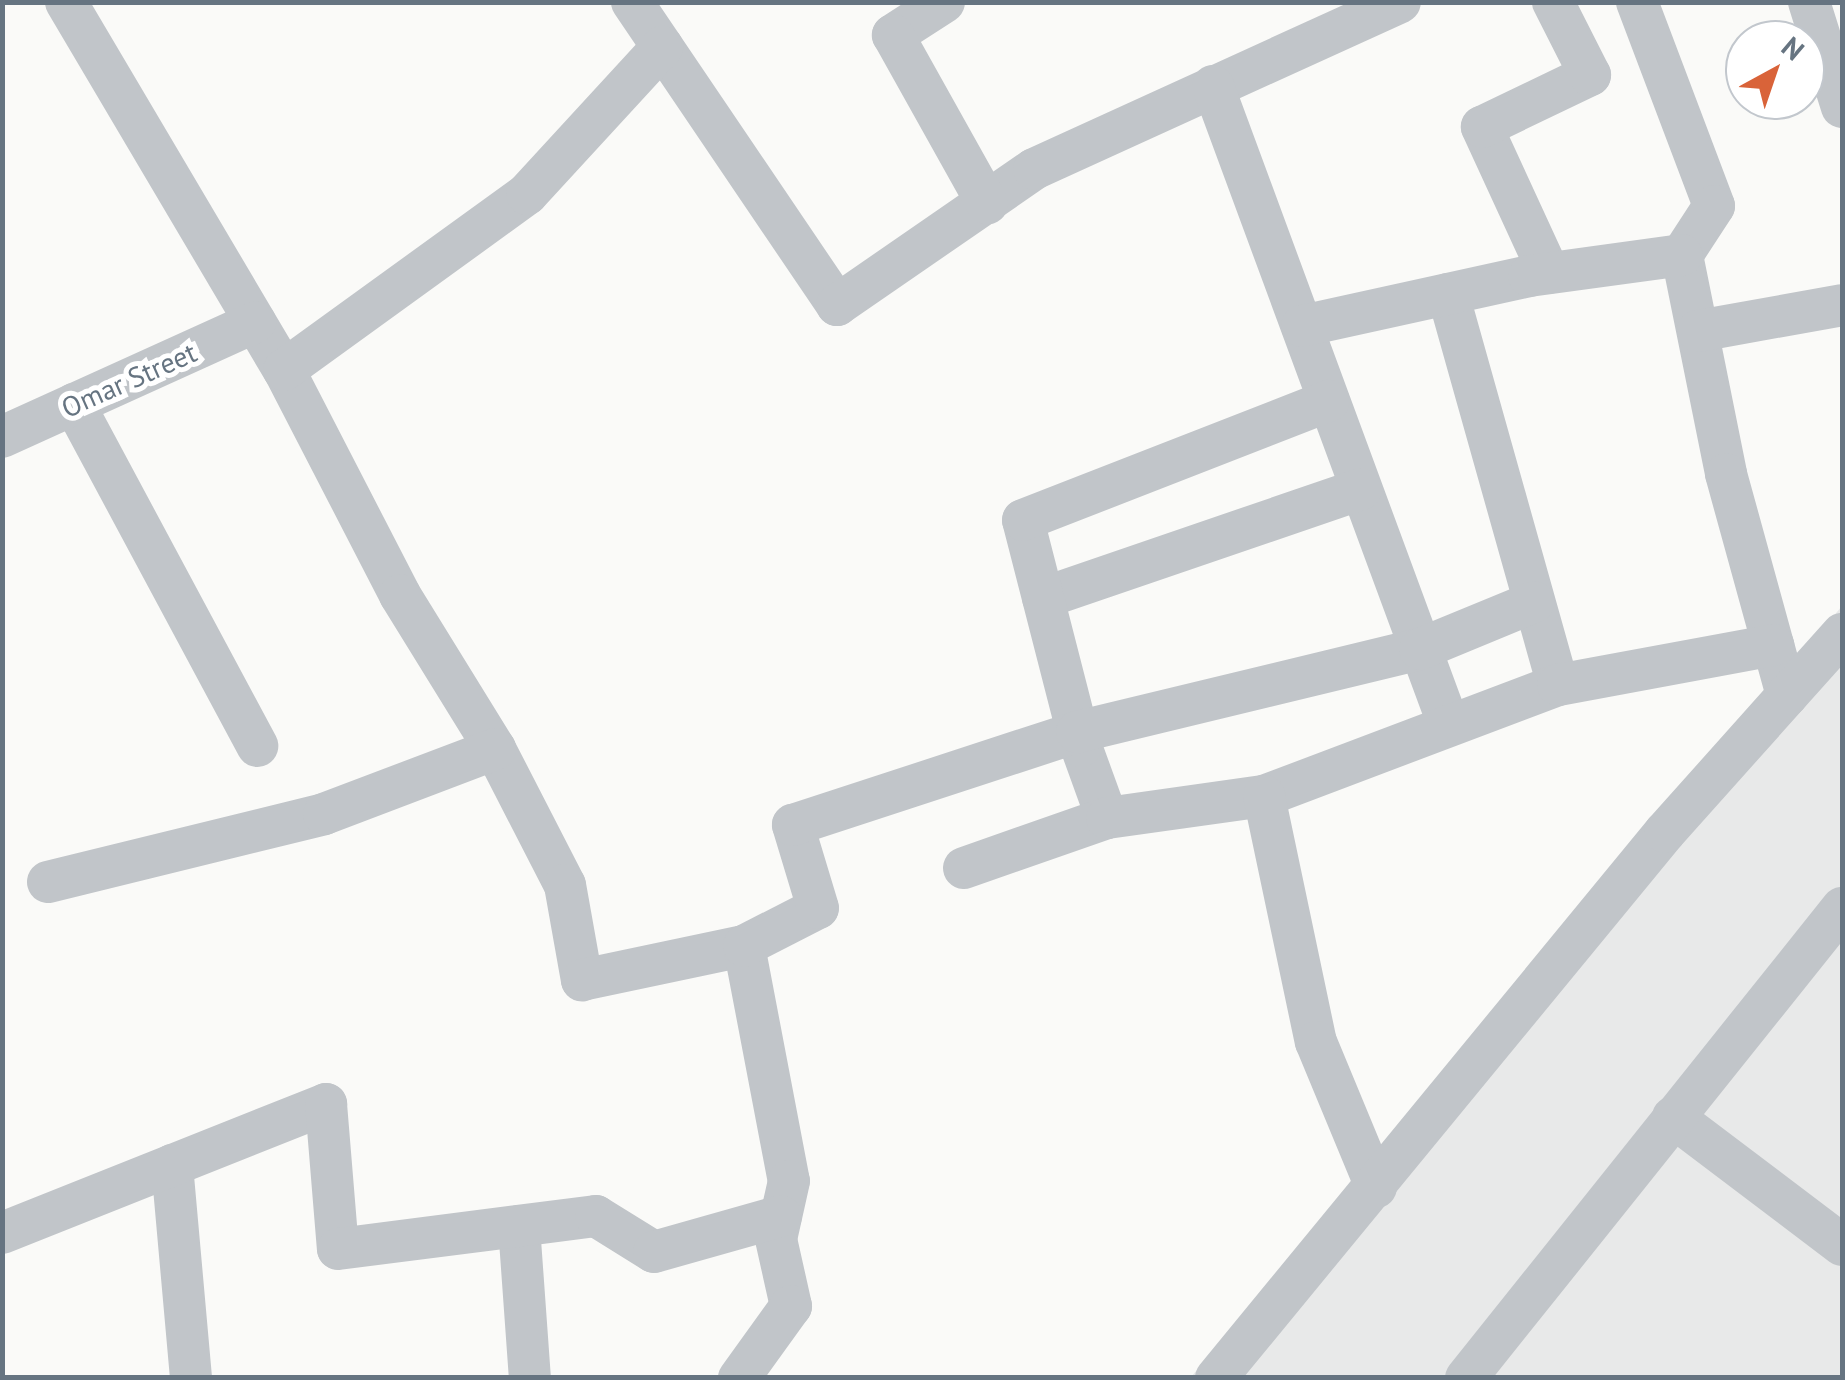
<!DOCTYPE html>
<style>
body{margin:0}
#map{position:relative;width:1845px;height:1380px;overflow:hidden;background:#fafaf8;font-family:"PT Sans",sans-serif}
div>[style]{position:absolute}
.built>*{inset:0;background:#e8e9e9}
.minor>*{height:42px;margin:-21px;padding:0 21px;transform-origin:21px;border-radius:21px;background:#c1c5c9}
span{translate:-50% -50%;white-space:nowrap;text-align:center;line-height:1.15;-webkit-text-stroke:10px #fff;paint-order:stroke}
.street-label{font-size:28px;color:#667481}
.frame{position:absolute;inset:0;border:5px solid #667481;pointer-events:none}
.north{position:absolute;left:1725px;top:20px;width:100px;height:100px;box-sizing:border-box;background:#fff;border:2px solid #c2c7cd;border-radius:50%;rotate:40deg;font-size:28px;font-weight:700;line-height:40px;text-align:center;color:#667481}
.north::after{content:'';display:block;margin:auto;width:35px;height:45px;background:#d96339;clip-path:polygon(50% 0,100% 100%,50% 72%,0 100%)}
</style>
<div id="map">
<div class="built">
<div style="clip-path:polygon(1842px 606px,1842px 1377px,1191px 1377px)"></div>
</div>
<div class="minor">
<div style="left:66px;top:2px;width:428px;rotate:59.4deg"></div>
<div style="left:284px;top:370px;width:253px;rotate:62.7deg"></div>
<div style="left:400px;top:595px;width:181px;rotate:58.3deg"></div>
<div style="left:495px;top:749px;width:153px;rotate:62.8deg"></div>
<div style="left:565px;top:885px;width:97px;rotate:79.9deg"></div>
<div style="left:582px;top:980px;width:166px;rotate:-11.9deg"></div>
<div style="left:744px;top:946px;width:239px;rotate:79.2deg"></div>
<div style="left:789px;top:1181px;width:59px;rotate:102.6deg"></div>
<div style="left:776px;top:1239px;width:69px;rotate:77.4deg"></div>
<div style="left:791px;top:1306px;width:89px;rotate:125.8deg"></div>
<div style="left:632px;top:2px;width:366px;rotate:55.9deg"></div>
<div style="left:837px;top:305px;width:239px;rotate:-34.6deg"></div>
<div style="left:1034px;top:169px;width:402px;rotate:-24.5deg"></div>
<div style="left:944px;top:2px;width:61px;rotate:147.1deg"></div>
<div style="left:893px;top:35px;width:193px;rotate:60.8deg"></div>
<div style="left:1637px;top:2px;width:218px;rotate:69.3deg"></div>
<div style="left:1714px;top:206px;width:59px;rotate:123.1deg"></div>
<div style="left:1682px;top:255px;width:223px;rotate:78.6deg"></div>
<div style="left:1726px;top:474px;width:230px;rotate:74.6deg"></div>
<div style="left:1809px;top:2px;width:110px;rotate:72.6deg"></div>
<div style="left:1213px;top:86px;width:679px;rotate:69.75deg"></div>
<div style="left:1549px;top:273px;width:161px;rotate:-114.7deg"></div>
<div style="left:1482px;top:127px;width:120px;rotate:-25.7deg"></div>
<div style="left:1590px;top:75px;width:82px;rotate:-116.9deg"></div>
<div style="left:1448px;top:294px;width:406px;rotate:74.3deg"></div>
<div style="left:1302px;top:326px;width:232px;rotate:-12.4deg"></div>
<div style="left:1529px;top:276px;width:154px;rotate:-7.8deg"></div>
<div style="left:1698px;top:331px;width:146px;rotate:-10.2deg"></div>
<div style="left:284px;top:370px;width:300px;rotate:-35.9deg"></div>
<div style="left:527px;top:194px;width:200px;rotate:-47.4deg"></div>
<div style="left:74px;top:404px;width:388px;rotate:61.8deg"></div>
<div style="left:2px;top:437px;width:278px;rotate:-24.4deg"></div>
<div style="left:1043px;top:598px;width:336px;rotate:-18.9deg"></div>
<div style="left:1264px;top:796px;width:314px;rotate:-20.7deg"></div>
<div style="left:1558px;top:685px;width:219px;rotate:-10.5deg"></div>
<div style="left:1107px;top:818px;width:77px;rotate:-109.9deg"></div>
<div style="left:1081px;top:746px;width:233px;rotate:-104.4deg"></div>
<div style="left:1023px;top:520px;width:328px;rotate:-21.3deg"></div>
<div style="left:964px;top:868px;width:151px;rotate:-19.3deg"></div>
<div style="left:1107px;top:818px;width:159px;rotate:-8deg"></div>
<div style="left:1264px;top:796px;width:251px;rotate:78.1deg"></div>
<div style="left:1316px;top:1042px;width:157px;rotate:67.5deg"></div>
<div style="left:48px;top:882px;width:284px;rotate:-13.8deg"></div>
<div style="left:324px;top:814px;width:183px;rotate:-20.8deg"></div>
<div style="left:744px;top:946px;width:83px;rotate:-27.2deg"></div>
<div style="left:818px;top:908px;width:87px;rotate:-106.8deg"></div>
<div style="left:793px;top:825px;width:299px;rotate:-18.1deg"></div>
<div style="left:1077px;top:732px;width:353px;rotate:-13.6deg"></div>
<div style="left:1420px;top:649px;width:123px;rotate:-22.4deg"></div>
<div style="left:1673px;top:1117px;width:212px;rotate:37.1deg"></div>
<div style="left:172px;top:1165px;width:214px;rotate:84.9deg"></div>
<div style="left:519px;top:1226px;width:152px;rotate:85.9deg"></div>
<div style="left:2px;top:1233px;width:349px;rotate:-21.7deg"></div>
<div style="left:326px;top:1104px;width:145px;rotate:85.3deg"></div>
<div style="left:338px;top:1249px;width:260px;rotate:-7.3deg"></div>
<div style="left:596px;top:1216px;width:68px;rotate:31.8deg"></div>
<div style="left:654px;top:1252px;width:132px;rotate:-15.8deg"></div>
<div style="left:1216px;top:1378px;width:707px;rotate:-50.57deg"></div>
<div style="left:1665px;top:832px;width:266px;rotate:-48.2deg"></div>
<div style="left:1466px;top:1378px;width:602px;rotate:-51.34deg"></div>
</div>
<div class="street-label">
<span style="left:129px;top:380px;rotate:-24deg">Omar Street</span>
</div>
<div class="frame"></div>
<div class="north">N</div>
</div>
